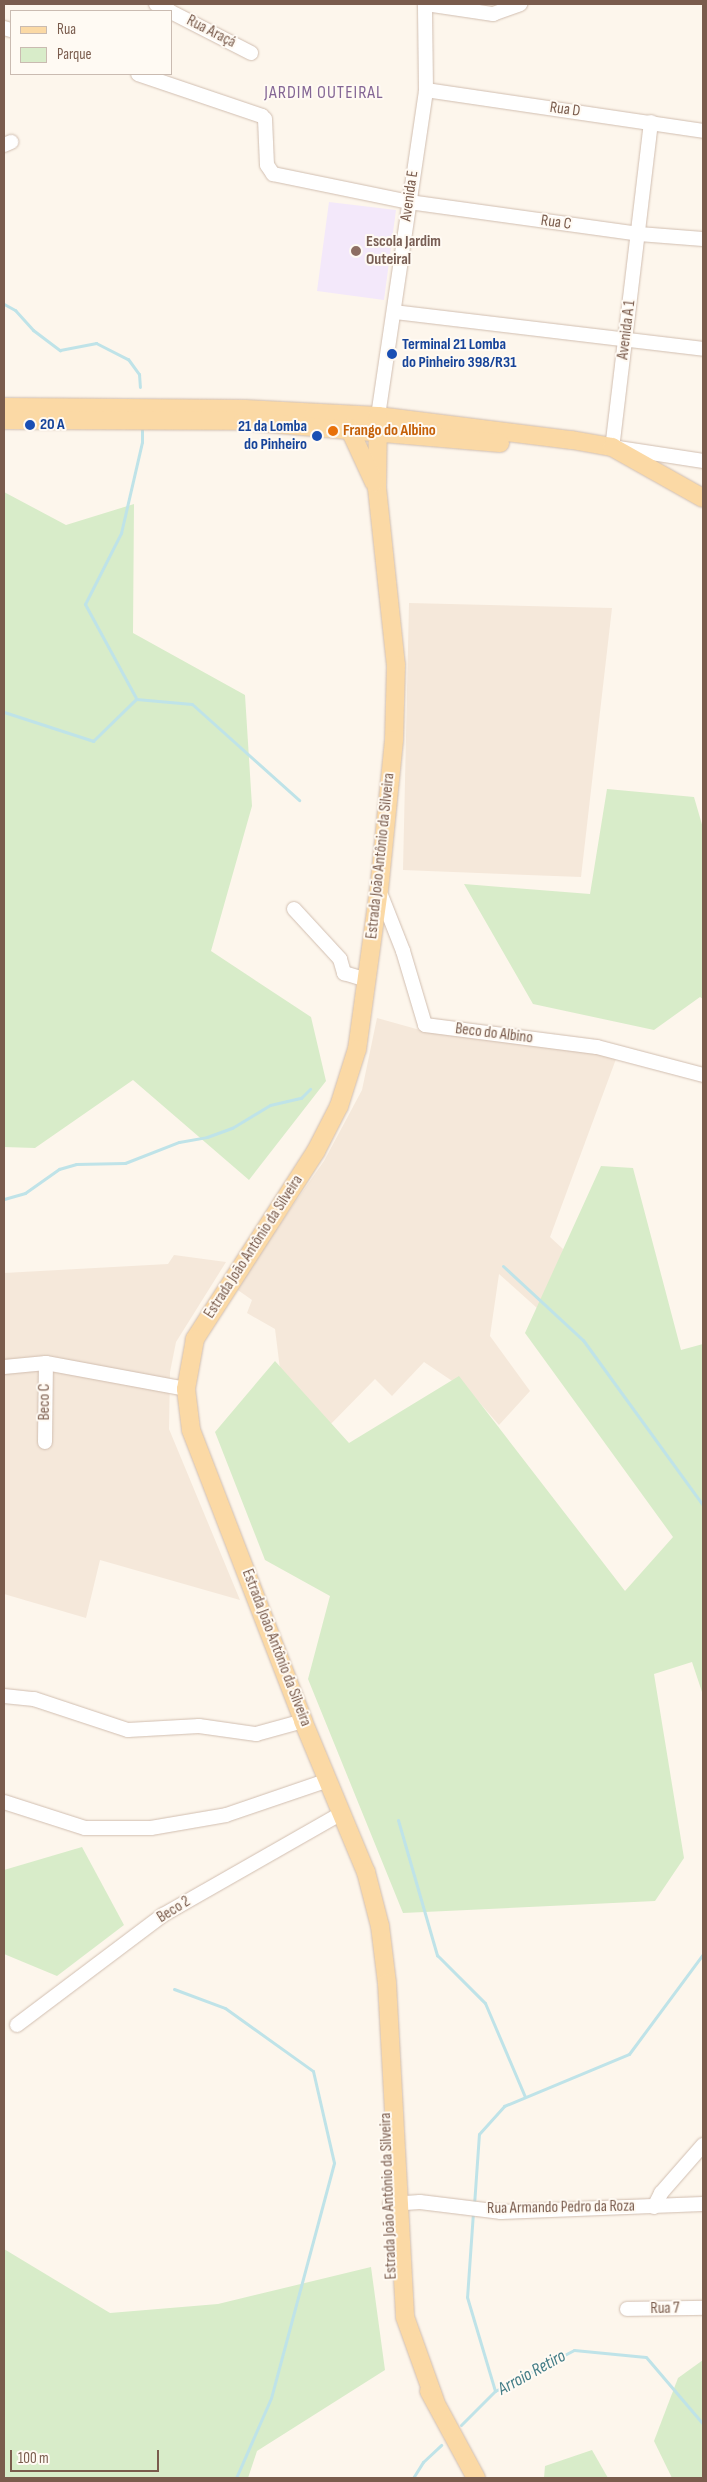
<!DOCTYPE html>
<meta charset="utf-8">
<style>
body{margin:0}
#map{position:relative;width:707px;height:2482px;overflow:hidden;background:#fdf6ec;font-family:"Sofia Sans Condensed",sans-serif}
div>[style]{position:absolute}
.residential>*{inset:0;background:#f5e8da}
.education>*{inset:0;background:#f3e8fa}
.green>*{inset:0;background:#d8ecc9}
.stream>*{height:3px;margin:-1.5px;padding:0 1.5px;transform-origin:1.5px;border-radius:1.5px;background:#bfe3e8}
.roads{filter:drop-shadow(0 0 1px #d1beb0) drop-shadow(0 0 1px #d1beb0)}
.minor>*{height:14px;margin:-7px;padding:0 7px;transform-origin:7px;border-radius:7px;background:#fff}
.major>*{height:18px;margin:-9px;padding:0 9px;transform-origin:9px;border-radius:9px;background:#fbd9a5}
.dots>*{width:14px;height:14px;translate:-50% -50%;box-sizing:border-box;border:2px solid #fffaf3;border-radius:50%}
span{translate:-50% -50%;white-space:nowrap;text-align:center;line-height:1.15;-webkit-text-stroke:4px #fffaf3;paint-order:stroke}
.street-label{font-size:16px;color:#7a5c4d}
.education-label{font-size:16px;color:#785e54;font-weight:700}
.left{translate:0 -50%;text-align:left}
.transit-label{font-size:16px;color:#164399;font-weight:700}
.right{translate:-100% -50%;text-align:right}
.food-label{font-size:16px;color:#c56008;font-weight:700}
.neighbourhood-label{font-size:18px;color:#846695;letter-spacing:1px}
.water-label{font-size:18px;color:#437c86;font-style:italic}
.frame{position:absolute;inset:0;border:5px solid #7a5c4d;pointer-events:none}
.legend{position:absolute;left:10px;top:10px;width:162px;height:65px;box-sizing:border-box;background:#fffaf3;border:1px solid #cabbb1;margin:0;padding:6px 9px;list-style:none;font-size:15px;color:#7a5c4d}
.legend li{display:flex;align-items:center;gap:10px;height:25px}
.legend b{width:25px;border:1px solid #cabbb1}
.scale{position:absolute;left:10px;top:2450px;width:149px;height:22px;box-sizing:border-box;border:2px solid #7a5c4d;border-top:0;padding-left:6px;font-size:15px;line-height:18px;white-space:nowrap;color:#7a5c4d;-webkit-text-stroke:4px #fffaf3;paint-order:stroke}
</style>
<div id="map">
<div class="residential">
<div style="clip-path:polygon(409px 603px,612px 608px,581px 877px,403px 870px)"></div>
<div style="clip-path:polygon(377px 1018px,420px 1030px,585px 1051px,616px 1059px,550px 1237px,563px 1249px,547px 1317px,499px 1274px,490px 1336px,530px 1391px,499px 1425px,473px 1395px,424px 1362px,392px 1396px,375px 1379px,326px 1429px,283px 1393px,275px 1329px,247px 1313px,252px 1300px,235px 1288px,324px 1161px,362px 1090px)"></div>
<div style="clip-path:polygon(174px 1255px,226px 1262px,176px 1342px,170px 1372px,169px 1429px,240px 1600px,100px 1560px,86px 1618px,4px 1594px,4px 1273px,168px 1264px)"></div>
</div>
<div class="education">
<div style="clip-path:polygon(329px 202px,396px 210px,384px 300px,317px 291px)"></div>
</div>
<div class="green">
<div style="clip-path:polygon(4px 492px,66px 525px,134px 504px,133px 633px,245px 695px,252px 806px,211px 951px,311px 1017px,326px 1081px,249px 1180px,133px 1080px,35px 1148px,4px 1147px)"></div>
<div style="clip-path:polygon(607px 789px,694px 797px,703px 828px,703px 999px,700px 997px,654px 1030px,533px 1004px,464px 884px,590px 894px)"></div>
<div style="clip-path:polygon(601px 1166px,633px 1168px,681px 1350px,703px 1344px,703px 1695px,692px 1662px,654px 1674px,684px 1858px,655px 1901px,403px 1913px,308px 1679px,330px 1596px,265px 1560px,215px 1432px,275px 1361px,349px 1443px,459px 1376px,625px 1591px,673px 1537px,525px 1333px)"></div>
<div style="clip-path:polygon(82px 1847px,124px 1925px,57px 1976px,4px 1954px,4px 1870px)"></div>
<div style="clip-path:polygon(4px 2249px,110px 2313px,218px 2304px,371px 2267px,385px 2370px,257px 2451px,248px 2478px,4px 2478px)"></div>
<div style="clip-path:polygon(703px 2360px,703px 2478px,672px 2478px,654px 2441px,678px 2378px)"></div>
<div style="clip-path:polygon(592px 2450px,608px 2478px,544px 2478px,545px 2466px)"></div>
</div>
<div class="stream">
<div style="left:4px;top:304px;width:13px;rotate:29deg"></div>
<div style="left:15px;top:310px;width:27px;rotate:48deg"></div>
<div style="left:33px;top:330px;width:34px;rotate:37deg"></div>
<div style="left:60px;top:350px;width:37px;rotate:-11deg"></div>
<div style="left:96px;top:343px;width:36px;rotate:27deg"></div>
<div style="left:128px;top:359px;width:19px;rotate:54deg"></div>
<div style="left:139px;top:374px;width:13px;rotate:86deg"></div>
<div style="left:136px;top:698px;width:107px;rotate:-118.5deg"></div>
<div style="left:85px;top:604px;width:80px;rotate:-63.1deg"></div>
<div style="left:121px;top:533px;width:93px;rotate:-77deg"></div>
<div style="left:142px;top:442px;width:12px;rotate:-90deg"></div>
<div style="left:4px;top:712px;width:94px;rotate:18deg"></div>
<div style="left:93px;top:741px;width:60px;rotate:-44.3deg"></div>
<div style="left:136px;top:699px;width:56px;rotate:5.1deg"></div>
<div style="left:192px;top:704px;width:144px;rotate:41.9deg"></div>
<div style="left:4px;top:1199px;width:22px;rotate:-16deg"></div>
<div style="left:25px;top:1193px;width:42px;rotate:-35.2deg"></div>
<div style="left:59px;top:1169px;width:18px;rotate:-16deg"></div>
<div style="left:76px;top:1164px;width:49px;rotate:-1.2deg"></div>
<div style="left:125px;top:1163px;width:58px;rotate:-21.3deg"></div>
<div style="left:179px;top:1142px;width:28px;rotate:-10deg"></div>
<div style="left:207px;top:1137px;width:27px;rotate:-20deg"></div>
<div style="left:232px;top:1128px;width:44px;rotate:-31.2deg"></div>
<div style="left:270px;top:1105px;width:32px;rotate:-13deg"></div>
<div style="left:301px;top:1098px;width:13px;rotate:-45deg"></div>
<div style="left:503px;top:1266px;width:109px;rotate:42.8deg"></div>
<div style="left:583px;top:1340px;width:204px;rotate:54deg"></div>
<div style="left:398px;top:1820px;width:141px;rotate:73.9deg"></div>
<div style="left:437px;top:1955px;width:68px;rotate:45deg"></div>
<div style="left:485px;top:2003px;width:102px;rotate:66.9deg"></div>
<div style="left:174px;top:1989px;width:54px;rotate:20.4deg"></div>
<div style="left:225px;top:2008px;width:108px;rotate:35.6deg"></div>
<div style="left:313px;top:2071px;width:94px;rotate:77.1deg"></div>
<div style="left:334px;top:2163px;width:243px;rotate:105deg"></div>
<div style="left:271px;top:2398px;width:87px;rotate:113.6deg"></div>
<div style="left:474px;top:2205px;width:71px;rotate:-86deg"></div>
<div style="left:479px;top:2134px;width:38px;rotate:-48deg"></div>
<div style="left:504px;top:2106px;width:135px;rotate:-22.6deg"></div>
<div style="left:629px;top:2054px;width:124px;rotate:-53.5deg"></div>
<div style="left:473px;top:2212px;width:85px;rotate:94deg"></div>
<div style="left:467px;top:2297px;width:98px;rotate:73.4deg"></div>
<div style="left:461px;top:2425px;width:48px;rotate:-45deg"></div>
<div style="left:495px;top:2391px;width:89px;rotate:-27.4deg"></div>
<div style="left:574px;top:2350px;width:72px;rotate:5.6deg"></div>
<div style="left:646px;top:2357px;width:88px;rotate:49.6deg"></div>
<div style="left:413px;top:2478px;width:19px;rotate:-58deg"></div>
<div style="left:423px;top:2462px;width:25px;rotate:-43deg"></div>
</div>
<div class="roads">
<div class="minor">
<div style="left:156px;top:4px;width:16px;rotate:27deg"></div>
<div style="left:426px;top:4px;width:68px;rotate:8.5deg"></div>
<div style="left:493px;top:14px;width:29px;rotate:-20deg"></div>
<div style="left:171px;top:12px;width:90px;rotate:27.1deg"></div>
<div style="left:4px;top:28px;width:7px;rotate:16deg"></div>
<div style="left:138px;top:74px;width:131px;rotate:18.7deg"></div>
<div style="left:262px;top:116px;width:4px;rotate:45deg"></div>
<div style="left:265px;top:119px;width:46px;rotate:87.5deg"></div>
<div style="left:267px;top:165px;width:11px;rotate:56deg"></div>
<div style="left:273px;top:174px;width:139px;rotate:11.6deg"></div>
<div style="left:409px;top:202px;width:232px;rotate:7.9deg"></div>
<div style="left:639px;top:234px;width:64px;rotate:4.5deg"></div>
<div style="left:426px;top:90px;width:280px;rotate:8.4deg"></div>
<div style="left:651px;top:122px;width:327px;rotate:96.8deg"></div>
<div style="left:612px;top:447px;width:92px;rotate:8.7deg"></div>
<div style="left:4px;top:145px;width:8px;rotate:-23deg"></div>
<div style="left:394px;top:312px;width:311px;rotate:6.8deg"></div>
<div style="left:378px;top:416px;width:330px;rotate:-81.6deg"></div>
<div style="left:426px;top:90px;width:86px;rotate:-90.7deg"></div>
<div style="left:379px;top:890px;width:66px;rotate:68.5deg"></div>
<div style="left:403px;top:951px;width:77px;rotate:73.4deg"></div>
<div style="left:425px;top:1025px;width:173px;rotate:7.3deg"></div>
<div style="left:597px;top:1047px;width:110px;rotate:14.8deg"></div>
<div style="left:294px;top:909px;width:68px;rotate:47.4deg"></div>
<div style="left:340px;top:959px;width:15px;rotate:74deg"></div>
<div style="left:344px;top:973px;width:24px;rotate:17deg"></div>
<div style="left:4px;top:1367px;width:42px;rotate:-5.4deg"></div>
<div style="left:46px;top:1363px;width:142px;rotate:10.5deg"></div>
<div style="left:45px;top:1442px;width:79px;rotate:-89.3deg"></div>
<div style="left:4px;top:1696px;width:30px;rotate:6deg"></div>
<div style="left:34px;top:1699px;width:99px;rotate:18.3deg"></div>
<div style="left:128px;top:1730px;width:71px;rotate:-3.2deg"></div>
<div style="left:199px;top:1726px;width:58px;rotate:8deg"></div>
<div style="left:256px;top:1734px;width:49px;rotate:-15.5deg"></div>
<div style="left:4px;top:1802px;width:85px;rotate:17.8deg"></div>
<div style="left:85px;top:1828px;width:66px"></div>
<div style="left:151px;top:1828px;width:76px;rotate:-9.8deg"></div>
<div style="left:226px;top:1815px;width:108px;rotate:-18.9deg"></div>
<div style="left:17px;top:2025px;width:183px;rotate:-37deg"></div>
<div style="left:163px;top:1915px;width:206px;rotate:-29.7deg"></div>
<div style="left:390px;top:2204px;width:30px;rotate:-4deg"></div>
<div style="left:420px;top:2202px;width:82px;rotate:7deg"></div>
<div style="left:501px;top:2212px;width:202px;rotate:-2.3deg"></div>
<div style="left:654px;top:2207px;width:16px;rotate:-63deg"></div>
<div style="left:661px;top:2193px;width:64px;rotate:-48.8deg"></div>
<div style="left:627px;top:2309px;width:76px;rotate:-0.8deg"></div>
</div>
<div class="major">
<div style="left:4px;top:407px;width:241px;rotate:0.5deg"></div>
<div style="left:245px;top:409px;width:133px;rotate:3deg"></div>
<div style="left:378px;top:416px;width:195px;rotate:7.1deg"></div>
<div style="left:572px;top:440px;width:41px;rotate:9.9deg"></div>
<div style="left:612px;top:447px;width:104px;rotate:29.3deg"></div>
<div style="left:378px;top:416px;width:72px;rotate:90.8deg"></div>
<div style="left:377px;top:488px;width:178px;rotate:83.9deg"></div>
<div style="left:396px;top:665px;width:75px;rotate:91.5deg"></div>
<div style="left:394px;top:740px;width:150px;rotate:95.7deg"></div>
<div style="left:379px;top:889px;width:162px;rotate:97.8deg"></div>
<div style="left:357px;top:1049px;width:60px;rotate:107.5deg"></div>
<div style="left:339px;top:1106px;width:51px;rotate:117.1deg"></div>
<div style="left:316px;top:1151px;width:224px;rotate:122.8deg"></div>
<div style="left:195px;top:1339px;width:51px;rotate:100.2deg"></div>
<div style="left:186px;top:1389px;width:41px;rotate:83deg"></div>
<div style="left:191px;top:1430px;width:312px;rotate:68.9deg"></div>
<div style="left:303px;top:1721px;width:164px;rotate:67.4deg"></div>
<div style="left:366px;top:1872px;width:56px;rotate:75.5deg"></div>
<div style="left:380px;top:1926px;width:57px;rotate:83deg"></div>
<div style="left:387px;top:1983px;width:334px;rotate:86.9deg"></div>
<div style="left:405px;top:2317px;width:89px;rotate:70.3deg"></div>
<div style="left:4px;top:420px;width:239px;rotate:0.2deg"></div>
<div style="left:243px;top:421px;width:258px;rotate:4.9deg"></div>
<div style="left:349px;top:428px;width:60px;rotate:65.2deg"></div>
<div style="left:429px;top:2391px;width:99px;rotate:61.6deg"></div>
</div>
</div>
<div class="dots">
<div style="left:356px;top:251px;background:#8d6e63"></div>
<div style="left:392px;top:354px;background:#1a4fb4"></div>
<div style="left:30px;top:425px;background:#1a4fb4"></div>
<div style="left:333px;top:431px;background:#e8710a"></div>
<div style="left:317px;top:436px;background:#1a4fb4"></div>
</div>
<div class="street-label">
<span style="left:211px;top:32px;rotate:27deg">Rua Araçá</span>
<span style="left:565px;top:110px;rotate:8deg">Rua D</span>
<span style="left:410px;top:196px;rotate:-82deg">Avenida E</span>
<span style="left:556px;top:223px;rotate:8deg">Rua C</span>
<span style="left:627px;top:330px;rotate:-83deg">Avenida A 1</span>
<span style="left:381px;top:856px;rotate:-84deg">Estrada João Antônio da Silveira</span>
<span style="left:494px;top:1034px;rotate:7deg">Beco do Albino</span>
<span style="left:254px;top:1247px;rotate:-57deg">Estrada João Antônio da Silveira</span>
<span style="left:45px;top:1402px;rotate:-90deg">Beco C</span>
<span style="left:276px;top:1648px;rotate:69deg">Estrada João Antônio da Silveira</span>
<span style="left:174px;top:1910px;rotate:-32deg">Beco 2</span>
<span style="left:389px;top:2196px;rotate:-92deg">Estrada João Antônio da Silveira</span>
<span style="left:561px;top:2208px;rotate:-1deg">Rua Armando Pedro da Roza</span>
<span style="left:665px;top:2309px;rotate:-1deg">Rua 7</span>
</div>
<div class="education-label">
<span class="left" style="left:366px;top:251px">Escola Jardim<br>Outeiral</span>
</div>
<div class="transit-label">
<span class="left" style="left:402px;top:354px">Terminal 21 Lomba<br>do Pinheiro 398/R31</span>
<span class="left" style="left:40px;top:425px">20 A</span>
<span class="right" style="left:307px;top:436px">21 da Lomba<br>do Pinheiro</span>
</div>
<div class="food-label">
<span class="left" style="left:343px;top:431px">Frango do Albino</span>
</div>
<div class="neighbourhood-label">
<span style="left:324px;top:93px">JARDIM OUTEIRAL</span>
</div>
<div class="water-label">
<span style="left:532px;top:2373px;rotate:-29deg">Arroio Retiro</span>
</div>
<div class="frame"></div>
<ul class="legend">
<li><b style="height:6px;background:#fbd9a5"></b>Rua</li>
<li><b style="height:14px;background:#d8ecc9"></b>Parque</li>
</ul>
<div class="scale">100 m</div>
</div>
